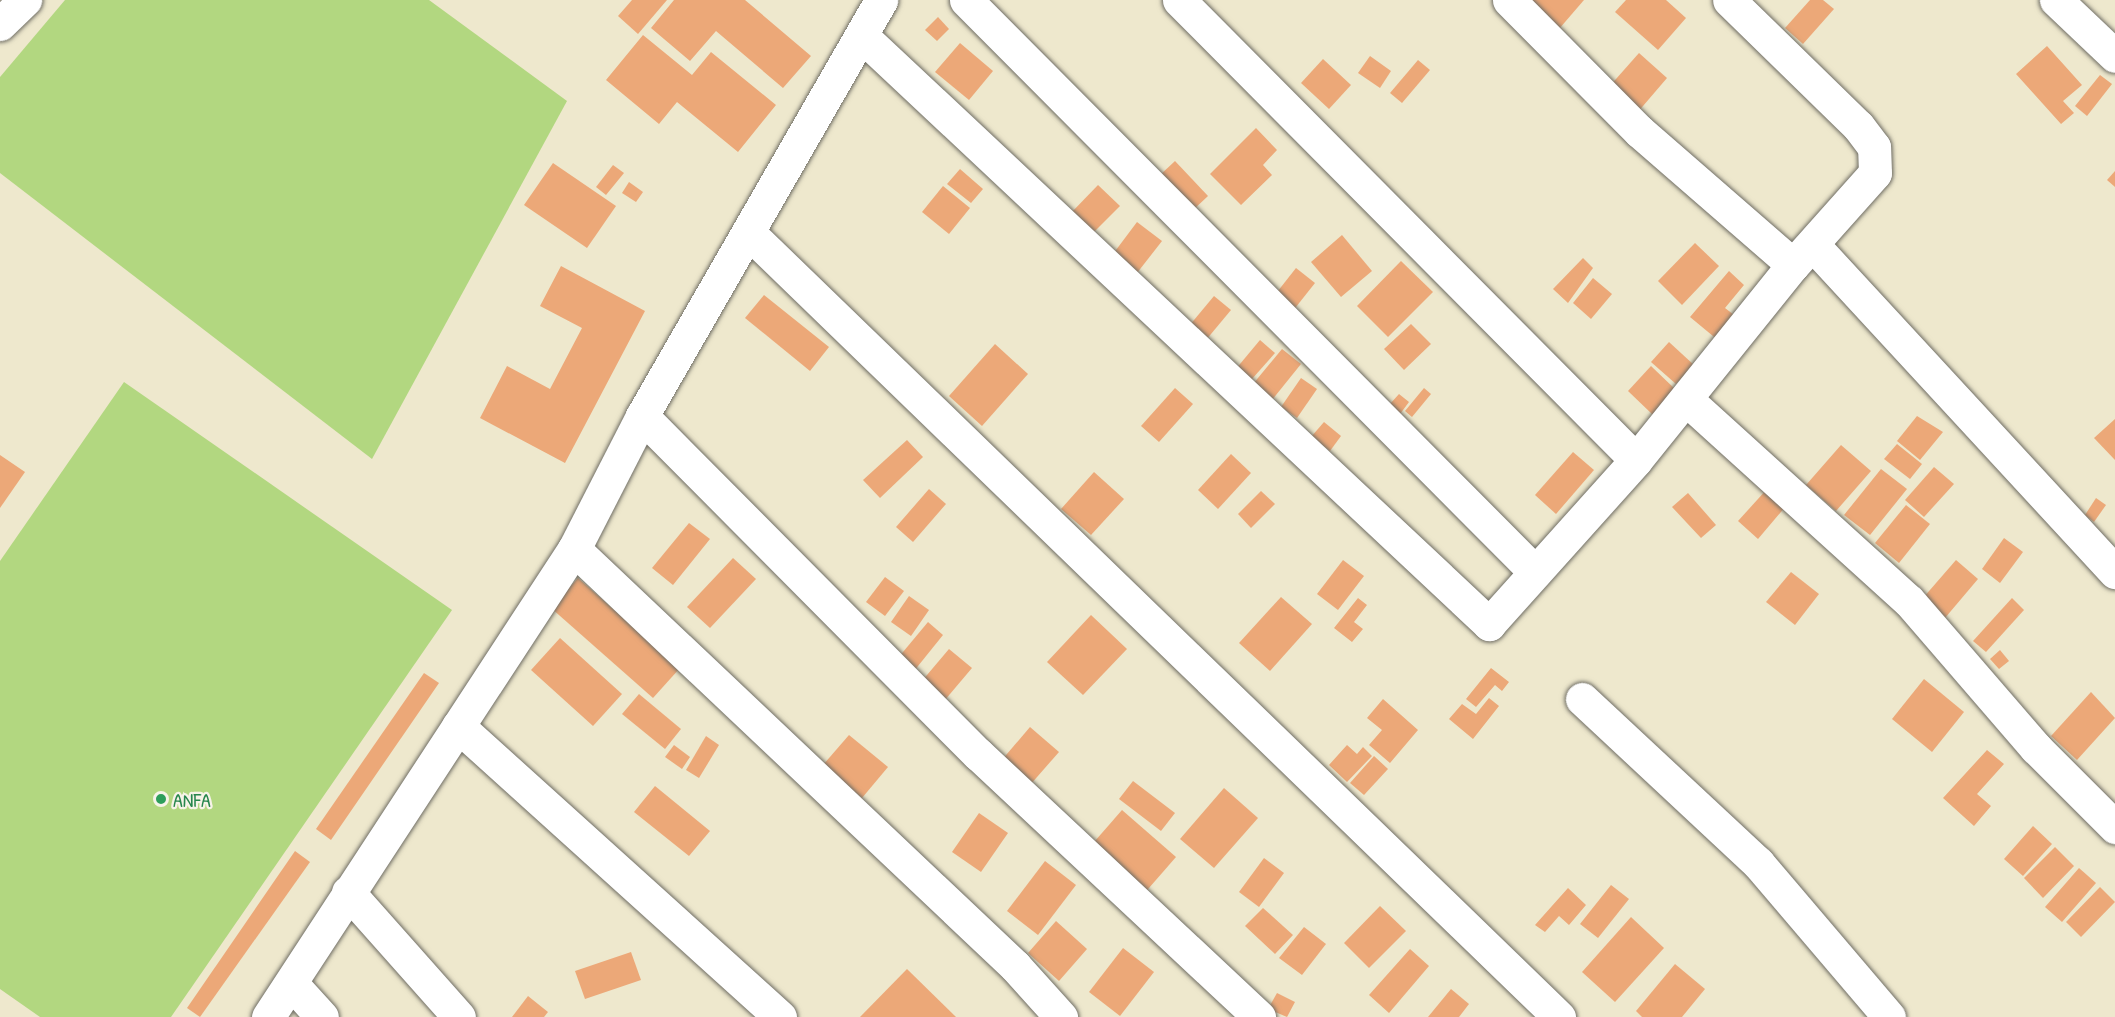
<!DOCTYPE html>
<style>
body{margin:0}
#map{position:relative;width:2115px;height:1017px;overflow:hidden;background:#eee8cd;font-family:"Patrick Hand",sans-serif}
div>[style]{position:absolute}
.green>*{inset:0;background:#b2d780}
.building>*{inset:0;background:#eca878}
.roads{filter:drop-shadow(0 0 2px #6f6d64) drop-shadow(0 0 2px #6f6d64)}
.minor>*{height:33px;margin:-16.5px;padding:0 16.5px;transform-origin:16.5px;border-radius:16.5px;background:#fff}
.dots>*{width:16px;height:16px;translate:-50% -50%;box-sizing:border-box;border:3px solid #f7f3e8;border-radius:50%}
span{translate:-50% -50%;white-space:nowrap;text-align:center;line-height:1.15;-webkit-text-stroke:4.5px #f7f3e8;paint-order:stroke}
.leisure-label{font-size:20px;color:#27864d}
.left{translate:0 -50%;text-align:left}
</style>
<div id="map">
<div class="green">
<div style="clip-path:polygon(65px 0,429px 0,567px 101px,372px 459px,0 173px,0 77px)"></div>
<div style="clip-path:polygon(124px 382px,452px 610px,171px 1017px,40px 1017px,0 989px,0 561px)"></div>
</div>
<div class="building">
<div style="clip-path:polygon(632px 0,667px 0,638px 34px,618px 16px)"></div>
<div style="clip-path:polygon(674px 0,745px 0,811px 56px,783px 88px,716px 31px,690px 61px,651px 28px)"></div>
<div style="clip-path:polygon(1526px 0,1584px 0,1559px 29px)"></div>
<div style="clip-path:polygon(1626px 0,1666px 0,1686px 18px,1658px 50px,1615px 12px)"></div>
<div style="clip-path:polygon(1810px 0,1823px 0,1834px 9px,1803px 44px,1785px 28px)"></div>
<div style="clip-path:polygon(938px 17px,949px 29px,937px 41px,925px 30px)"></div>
<div style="clip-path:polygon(643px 35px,692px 75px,711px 52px,776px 105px,738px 152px,677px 102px,659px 124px,606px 80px)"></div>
<div style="clip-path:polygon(960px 43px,993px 71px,969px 100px,935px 72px)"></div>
<div style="clip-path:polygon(2047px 46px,2082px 85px,2063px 101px,2074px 113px,2061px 124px,2016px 74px)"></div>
<div style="clip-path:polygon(1639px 53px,1667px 78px,1637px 113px,1608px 88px)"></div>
<div style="clip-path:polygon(1370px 56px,1391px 71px,1380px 88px,1358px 73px)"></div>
<div style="clip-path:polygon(1323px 59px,1351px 85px,1329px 109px,1301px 83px)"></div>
<div style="clip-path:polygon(1418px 60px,1430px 70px,1402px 103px,1390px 93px)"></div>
<div style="clip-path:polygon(2100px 75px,2112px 84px,2087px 116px,2075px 106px)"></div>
<div style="clip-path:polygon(1256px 128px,1277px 150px,1263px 165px,1272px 175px,1241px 205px,1210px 174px)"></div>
<div style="clip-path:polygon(1175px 161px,1208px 196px,1192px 211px,1159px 176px)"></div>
<div style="clip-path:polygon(553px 163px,616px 206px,587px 248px,524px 205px)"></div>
<div style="clip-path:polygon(613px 165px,624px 173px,606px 195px,596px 187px)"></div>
<div style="clip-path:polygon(960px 169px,983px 189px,971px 203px,947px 184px)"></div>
<div style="clip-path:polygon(2115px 171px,2115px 187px,2107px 180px)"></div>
<div style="clip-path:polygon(629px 182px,643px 192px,636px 202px,622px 193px)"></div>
<div style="clip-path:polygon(1098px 185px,1120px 206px,1090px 236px,1069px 215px)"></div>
<div style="clip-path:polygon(943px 186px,970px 208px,949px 234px,922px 212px)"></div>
<div style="clip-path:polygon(1137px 222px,1162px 241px,1137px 273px,1113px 254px)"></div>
<div style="clip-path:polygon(1342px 235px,1372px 271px,1341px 297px,1311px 262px)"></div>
<div style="clip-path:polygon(1695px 243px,1719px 266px,1682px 305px,1658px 281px)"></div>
<div style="clip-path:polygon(1583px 258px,1593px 268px,1568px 303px,1553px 289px)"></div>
<div style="clip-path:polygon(1401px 261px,1433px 292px,1388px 337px,1357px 306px)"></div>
<div style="clip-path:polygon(561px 266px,645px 311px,565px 463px,480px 418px,507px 366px,550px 389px,582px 328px,540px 306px)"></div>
<div style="clip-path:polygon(1296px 268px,1315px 283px,1292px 312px,1274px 296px)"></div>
<div style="clip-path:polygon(1729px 271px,1744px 285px,1725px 308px,1738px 318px,1719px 341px,1690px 317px)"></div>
<div style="clip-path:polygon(1593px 278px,1612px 294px,1591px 319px,1573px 303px)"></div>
<div style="clip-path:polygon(764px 295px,829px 347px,810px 371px,745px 318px)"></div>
<div style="clip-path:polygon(1214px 296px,1231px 310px,1206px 340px,1189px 326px)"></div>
<div style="clip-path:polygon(1411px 324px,1431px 344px,1404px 370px,1384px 349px)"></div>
<div style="clip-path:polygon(1260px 340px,1275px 353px,1244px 388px,1230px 376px)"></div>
<div style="clip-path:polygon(1669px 342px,1694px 365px,1676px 384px,1651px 362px)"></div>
<div style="clip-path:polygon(995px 344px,1028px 374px,982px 426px,949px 396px)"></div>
<div style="clip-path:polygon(1282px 349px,1301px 364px,1272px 400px,1253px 384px)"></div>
<div style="clip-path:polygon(1651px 366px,1676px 390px,1653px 415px,1628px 391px)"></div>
<div style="clip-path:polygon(1301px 378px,1317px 389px,1297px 418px,1281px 407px)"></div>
<div style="clip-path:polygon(1175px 388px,1193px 404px,1159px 442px,1141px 426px)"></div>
<div style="clip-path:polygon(1424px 388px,1431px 394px,1412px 417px,1405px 411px)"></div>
<div style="clip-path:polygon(1399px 394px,1409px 402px,1400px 414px,1407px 420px,1399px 429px,1381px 414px)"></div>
<div style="clip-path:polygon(1917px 416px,1943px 432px,1920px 460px,1897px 441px)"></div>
<div style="clip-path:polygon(2115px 419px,2115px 460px,2094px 438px)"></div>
<div style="clip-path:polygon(1324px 422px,1341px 436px,1330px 451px,1311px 437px)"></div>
<div style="clip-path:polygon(907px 440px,923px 457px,880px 498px,863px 480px)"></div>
<div style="clip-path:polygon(1897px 444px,1922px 464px,1910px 479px,1884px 459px)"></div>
<div style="clip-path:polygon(1841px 445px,1871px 471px,1836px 511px,1806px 485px)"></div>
<div style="clip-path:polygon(1573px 452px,1594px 470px,1556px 514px,1535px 495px)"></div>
<div style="clip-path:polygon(1231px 454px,1251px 473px,1218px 509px,1198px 490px)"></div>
<div style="clip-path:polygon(0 455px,25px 472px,0 508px)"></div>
<div style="clip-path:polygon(1934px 467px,1954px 484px,1924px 517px,1905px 500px)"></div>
<div style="clip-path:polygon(1881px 469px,1907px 489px,1870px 535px,1844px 515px)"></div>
<div style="clip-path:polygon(1094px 472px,1124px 499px,1091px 535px,1061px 509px)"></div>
<div style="clip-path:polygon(929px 489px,946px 504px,913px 542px,896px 527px)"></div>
<div style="clip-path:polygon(1767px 489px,1786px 506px,1758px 539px,1738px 521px)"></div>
<div style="clip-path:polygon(1261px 491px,1275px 504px,1251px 528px,1238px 514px)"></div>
<div style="clip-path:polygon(1688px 493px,1716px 525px,1701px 538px,1672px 507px)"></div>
<div style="clip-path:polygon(2096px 498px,2106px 505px,2094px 522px,2085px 515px)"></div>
<div style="clip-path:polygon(1906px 505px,1930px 524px,1899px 563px,1875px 543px)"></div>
<div style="clip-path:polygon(689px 523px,710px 539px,673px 585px,652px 568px)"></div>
<div style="clip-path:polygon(2004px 538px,2023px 552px,2000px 583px,1982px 569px)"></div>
<div style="clip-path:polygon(733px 558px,756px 579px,710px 628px,687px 607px)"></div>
<div style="clip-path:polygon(1343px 560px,1364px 576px,1338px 610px,1317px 594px)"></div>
<div style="clip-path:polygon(1956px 560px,1978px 579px,1945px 618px,1923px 598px)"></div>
<div style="clip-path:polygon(1791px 572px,1819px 594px,1795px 625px,1766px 602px)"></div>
<div style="clip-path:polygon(885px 577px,904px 591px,885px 616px,866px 602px)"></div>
<div style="clip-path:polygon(578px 578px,680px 668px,653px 698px,551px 608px)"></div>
<div style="clip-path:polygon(909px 596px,929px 610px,911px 636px,891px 622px)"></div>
<div style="clip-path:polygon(1281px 597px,1312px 624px,1270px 671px,1239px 643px)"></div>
<div style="clip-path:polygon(1358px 598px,1367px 605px,1354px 622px,1363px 629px,1352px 642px,1334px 628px)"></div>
<div style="clip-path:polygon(2012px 598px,2024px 610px,1986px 652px,1973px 641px)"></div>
<div style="clip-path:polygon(1091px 615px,1127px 649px,1083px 695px,1047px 662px)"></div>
<div style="clip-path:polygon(928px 622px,943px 635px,914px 671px,898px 658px)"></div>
<div style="clip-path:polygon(560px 638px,622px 694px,593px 726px,531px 670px)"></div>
<div style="clip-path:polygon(949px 649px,972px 668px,939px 707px,916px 688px)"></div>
<div style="clip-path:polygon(2000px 650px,2009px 661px,1999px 669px,1990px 659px)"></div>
<div style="clip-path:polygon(1491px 668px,1509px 682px,1502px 691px,1495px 685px,1476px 707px,1466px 699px)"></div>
<div style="clip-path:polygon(424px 673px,439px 683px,331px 840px,316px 829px)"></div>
<div style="clip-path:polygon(1924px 679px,1964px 712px,1932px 752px,1892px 719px)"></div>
<div style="clip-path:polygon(2091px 692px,2115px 718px,2077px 760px,2051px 736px)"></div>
<div style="clip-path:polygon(639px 694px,681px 729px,665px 749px,622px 714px)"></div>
<div style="clip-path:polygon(1489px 698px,1499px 706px,1473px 739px,1449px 719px,1462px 704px,1476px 714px)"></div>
<div style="clip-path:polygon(1383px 699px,1418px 730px,1390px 763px,1369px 745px,1382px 730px,1367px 718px)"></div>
<div style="clip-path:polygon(1030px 727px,1059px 752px,1023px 793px,995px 768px)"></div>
<div style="clip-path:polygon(849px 735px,888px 767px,862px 798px,823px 765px)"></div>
<div style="clip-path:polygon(706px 736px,719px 745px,699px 778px,686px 770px)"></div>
<div style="clip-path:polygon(674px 745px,690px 757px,682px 769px,665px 757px)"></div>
<div style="clip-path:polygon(1347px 745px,1357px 754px,1363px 747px,1372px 756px,1347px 782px,1329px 765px)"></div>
<div style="clip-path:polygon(1987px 750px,2004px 764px,1977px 794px,1991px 806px,1974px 826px,1943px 798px)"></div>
<div style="clip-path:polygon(1374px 756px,1388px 769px,1364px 795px,1350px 783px)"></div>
<div style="clip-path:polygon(1133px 781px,1175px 813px,1161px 831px,1119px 799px)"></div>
<div style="clip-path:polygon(655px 786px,710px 831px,689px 856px,634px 812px)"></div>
<div style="clip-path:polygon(1224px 788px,1258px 818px,1214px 868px,1180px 839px)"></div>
<div style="clip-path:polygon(1122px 810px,1176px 857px,1142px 896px,1088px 849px)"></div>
<div style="clip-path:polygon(979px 813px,1008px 833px,981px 872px,952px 852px)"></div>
<div style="clip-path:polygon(2033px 826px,2052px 844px,2023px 876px,2004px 859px)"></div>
<div style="clip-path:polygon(2055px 847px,2074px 866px,2043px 898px,2024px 878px)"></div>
<div style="clip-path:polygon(295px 851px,310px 862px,200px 1017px,187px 1008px)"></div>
<div style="clip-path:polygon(1264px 858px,1284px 873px,1259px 907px,1239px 892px)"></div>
<div style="clip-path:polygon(1045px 861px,1076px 885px,1038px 935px,1007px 911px)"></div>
<div style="clip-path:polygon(2079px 868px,2096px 883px,2062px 922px,2045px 907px)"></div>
<div style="clip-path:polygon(1611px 885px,1629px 899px,1598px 938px,1580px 924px)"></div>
<div style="clip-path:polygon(2100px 887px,2115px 902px,2081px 937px,2066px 922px)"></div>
<div style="clip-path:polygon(1568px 888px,1586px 905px,1569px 925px,1559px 916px,1545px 932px,1535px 925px)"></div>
<div style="clip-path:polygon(1380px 906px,1406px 931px,1369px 968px,1344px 943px)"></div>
<div style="clip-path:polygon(1263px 908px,1293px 935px,1275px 954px,1245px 926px)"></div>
<div style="clip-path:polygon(1631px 917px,1664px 948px,1615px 1002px,1582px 972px)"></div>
<div style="clip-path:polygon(1056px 921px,1087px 949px,1059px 981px,1028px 953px)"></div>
<div style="clip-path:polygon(1304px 927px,1326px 944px,1302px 975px,1279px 958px)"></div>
<div style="clip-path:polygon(1123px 948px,1154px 972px,1120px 1016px,1089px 992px)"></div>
<div style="clip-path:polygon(1410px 949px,1429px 966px,1389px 1013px,1369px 995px)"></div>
<div style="clip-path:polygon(631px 952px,641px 980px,585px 999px,575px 971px)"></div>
<div style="clip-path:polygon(1675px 964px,1705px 989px,1682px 1017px,1642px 1017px,1636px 1011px)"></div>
<div style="clip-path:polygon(907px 969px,956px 1017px,860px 1017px)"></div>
<div style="clip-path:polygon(1451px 989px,1469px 1004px,1459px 1017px,1428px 1017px)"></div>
<div style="clip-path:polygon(1277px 993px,1295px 1002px,1287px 1017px,1268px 1009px)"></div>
<div style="clip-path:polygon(528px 996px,548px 1012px,544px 1017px,512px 1017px)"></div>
</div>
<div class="roads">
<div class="minor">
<div style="left:966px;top:0;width:807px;rotate:45.15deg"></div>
<div style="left:1179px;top:0;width:648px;rotate:45.19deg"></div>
<div style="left:1509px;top:0;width:185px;rotate:45.2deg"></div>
<div style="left:1639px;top:131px;width:204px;rotate:41deg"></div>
<div style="left:2056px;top:0;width:81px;rotate:43.5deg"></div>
<div style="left:0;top:24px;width:35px;rotate:-44deg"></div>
<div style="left:862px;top:36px;width:860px;rotate:43.16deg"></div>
<div style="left:1489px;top:624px;width:220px;rotate:-48.1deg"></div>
<div style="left:1636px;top:460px;width:250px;rotate:-51.2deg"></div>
<div style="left:1793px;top:265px;width:123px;rotate:-48.3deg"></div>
<div style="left:1875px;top:173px;width:26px;rotate:-92deg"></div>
<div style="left:1874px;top:147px;width:26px;rotate:-127deg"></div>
<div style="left:1858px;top:126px;width:180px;rotate:-135.7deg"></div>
<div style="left:748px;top:232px;width:1129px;rotate:44.07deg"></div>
<div style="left:1814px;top:246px;width:444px;rotate:47.3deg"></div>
<div style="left:1687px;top:400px;width:299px;rotate:42.2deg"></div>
<div style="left:1909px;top:601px;width:194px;rotate:49.2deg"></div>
<div style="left:2036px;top:748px;width:112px;rotate:45deg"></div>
<div style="left:642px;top:416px;width:477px;rotate:45.2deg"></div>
<div style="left:978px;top:754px;width:385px;rotate:43.1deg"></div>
<div style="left:574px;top:549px;width:607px;rotate:43.4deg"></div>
<div style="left:1015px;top:966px;width:69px;rotate:48deg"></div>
<div style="left:1582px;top:699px;width:241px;rotate:43deg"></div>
<div style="left:1758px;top:863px;width:202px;rotate:49.6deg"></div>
<div style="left:458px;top:726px;width:434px;rotate:42.1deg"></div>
<div style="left:348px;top:892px;width:167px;rotate:48.4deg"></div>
<div style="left:293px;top:985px;width:43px;rotate:47.8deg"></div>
<div style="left:268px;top:1017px;width:559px;rotate:-56.82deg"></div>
<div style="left:574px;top:549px;width:149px;rotate:-62.9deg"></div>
<div style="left:642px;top:416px;width:480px;rotate:-60.1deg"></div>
</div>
</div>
<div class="dots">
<div style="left:161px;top:799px;background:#2e9e5b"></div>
</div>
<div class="leisure-label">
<span class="left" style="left:173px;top:799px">ANFA</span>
</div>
</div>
